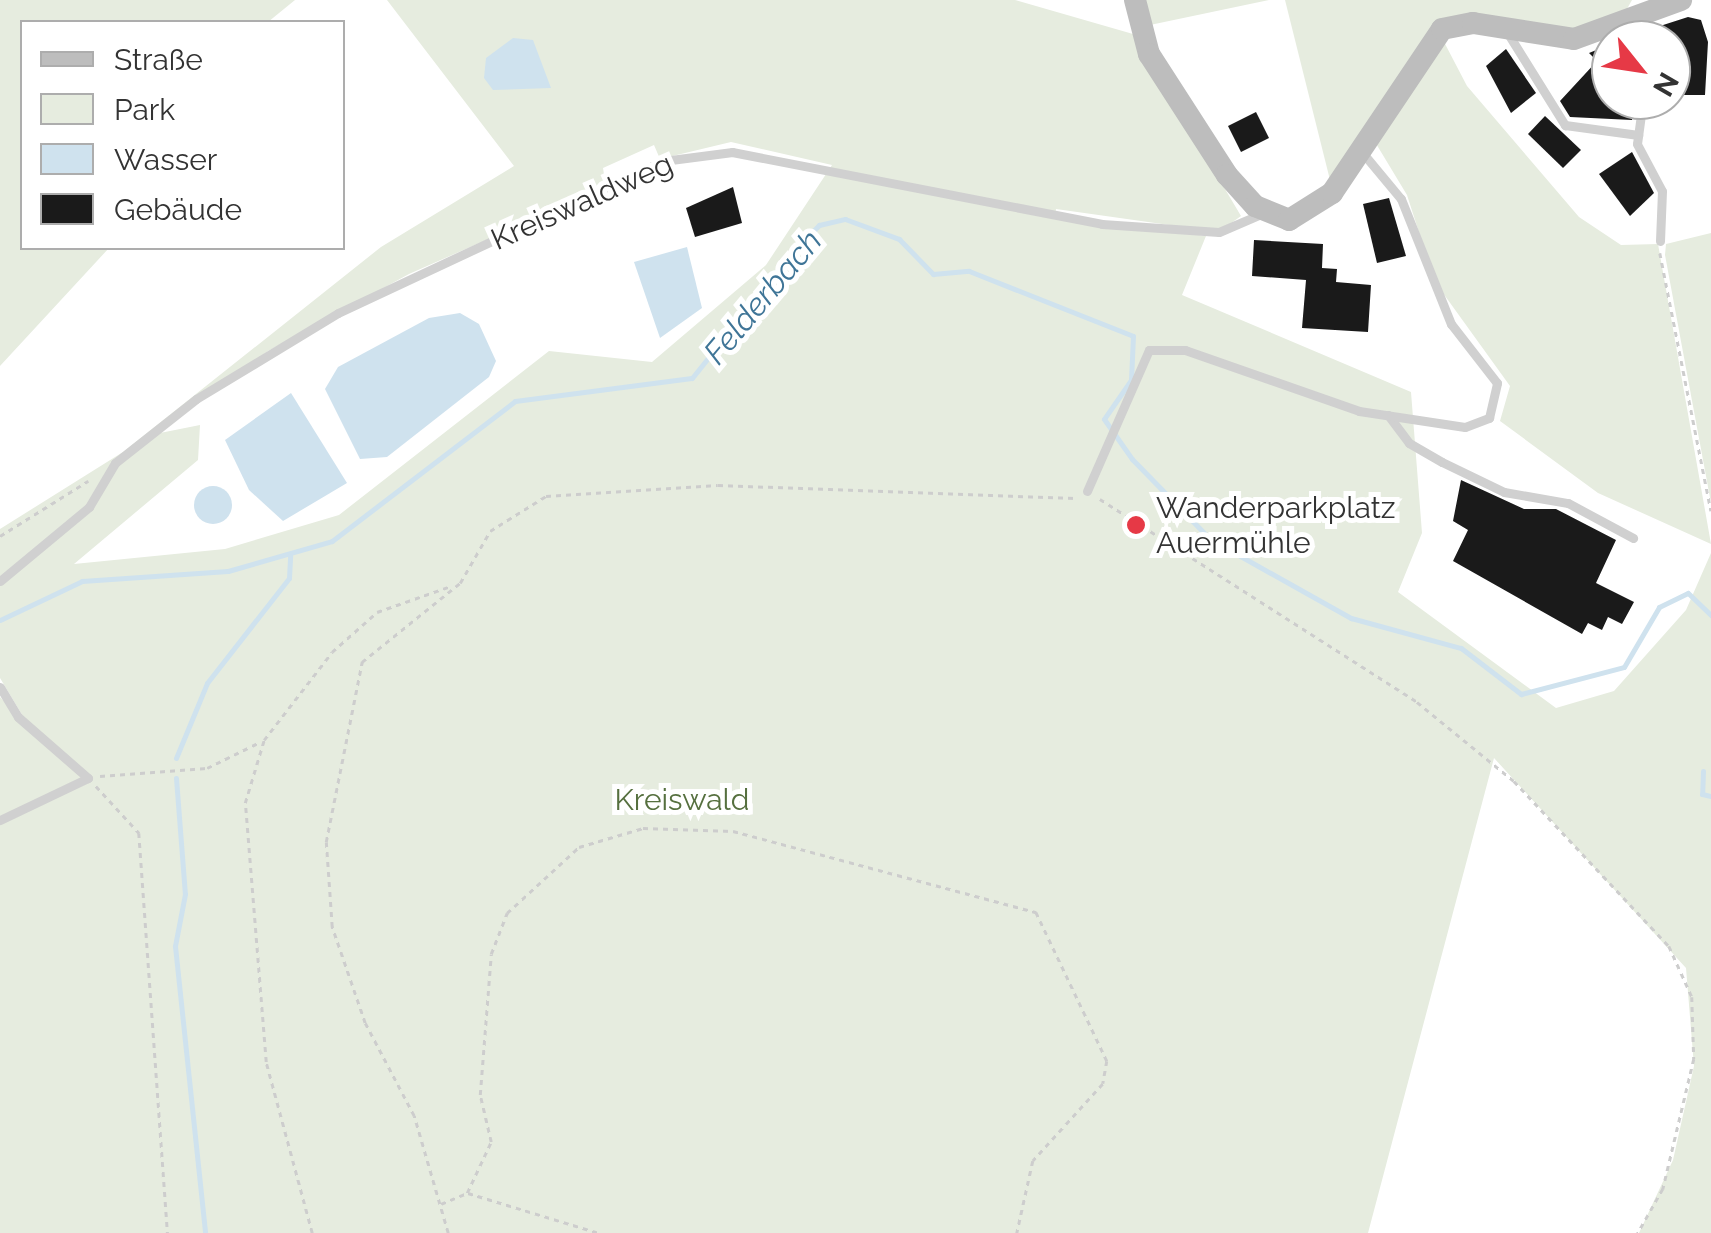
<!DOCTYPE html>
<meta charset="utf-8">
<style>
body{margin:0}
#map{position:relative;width:1711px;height:1233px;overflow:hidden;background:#fff;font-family:Raleway,sans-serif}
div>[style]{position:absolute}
.green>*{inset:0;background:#e6ecdf}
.water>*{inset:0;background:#cfe2ee}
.round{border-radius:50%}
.stream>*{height:5px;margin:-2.5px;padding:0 2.5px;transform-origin:2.5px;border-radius:2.5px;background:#cfe2ee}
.building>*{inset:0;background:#1a1a1a}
.path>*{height:2.5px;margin-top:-1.25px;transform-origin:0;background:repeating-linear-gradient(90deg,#cdcdcd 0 5px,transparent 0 10px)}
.lane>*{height:9px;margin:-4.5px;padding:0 4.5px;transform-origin:4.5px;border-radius:4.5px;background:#d0d0d0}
.secondary>*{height:22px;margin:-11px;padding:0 11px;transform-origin:11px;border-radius:11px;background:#bdbdbd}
.dots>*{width:28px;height:28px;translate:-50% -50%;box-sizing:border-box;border:5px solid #fff;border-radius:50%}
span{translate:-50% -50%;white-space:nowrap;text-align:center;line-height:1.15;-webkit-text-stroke:10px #fff;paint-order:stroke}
.street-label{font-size:30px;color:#333}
.poi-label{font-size:30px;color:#333}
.left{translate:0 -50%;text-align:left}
.park-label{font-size:30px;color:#56703f}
.water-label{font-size:32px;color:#3f7597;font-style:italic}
.legend{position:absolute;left:20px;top:20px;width:325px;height:230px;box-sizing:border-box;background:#fff;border:2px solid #adadad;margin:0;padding:12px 18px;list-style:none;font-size:30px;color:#333}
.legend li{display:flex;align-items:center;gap:20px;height:50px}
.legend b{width:50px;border:2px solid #adadad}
.north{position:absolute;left:1591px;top:20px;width:100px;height:100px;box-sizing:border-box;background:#fff;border:2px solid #adadad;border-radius:50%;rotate:120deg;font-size:28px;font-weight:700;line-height:40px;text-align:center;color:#333}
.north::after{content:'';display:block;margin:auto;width:35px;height:45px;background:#e63946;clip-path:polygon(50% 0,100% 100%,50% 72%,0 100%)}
</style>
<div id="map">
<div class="green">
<div style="clip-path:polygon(0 0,295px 0,268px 22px,22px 22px,22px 248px,109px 248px,0 366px)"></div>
<div style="clip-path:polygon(evenodd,387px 0,1015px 0,1133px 34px,1241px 216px,1219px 232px,1056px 209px,1055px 217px,1206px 236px,1182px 295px,1411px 392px,1422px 533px,1398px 592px,1556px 708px,1614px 691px,1686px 610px,1711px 553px,1711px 1233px,1639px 1233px,1673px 1160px,1694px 1066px,1686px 968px,1494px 758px,1368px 1233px,0 1233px,0 697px,30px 728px,0 678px,0 529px,123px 452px,381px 247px,514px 166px,387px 0,731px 142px,832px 165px,766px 265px,652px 362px,549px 351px,339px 515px,225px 549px,74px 564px,198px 460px,200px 425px,155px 434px,268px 351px,409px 274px,606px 187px,603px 168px,654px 145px,660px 159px,731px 142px)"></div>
<div style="clip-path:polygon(1145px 0,1269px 0,1150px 25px)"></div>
<div style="clip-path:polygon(1285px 0,1632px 0,1623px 16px,1576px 34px,1441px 22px,1332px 188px)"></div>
<div style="clip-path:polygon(1443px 40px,1467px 86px,1579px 217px,1621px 245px,1658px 244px,1711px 544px,1598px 493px,1500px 421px,1510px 386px,1435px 282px,1407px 195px,1375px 142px)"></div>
<div style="clip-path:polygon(1711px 233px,1711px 503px,1665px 255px,1666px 244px)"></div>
</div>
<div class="water">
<div style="clip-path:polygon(513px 38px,533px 40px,551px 88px,493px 90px,484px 78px,486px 58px)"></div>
<div style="clip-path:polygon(687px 247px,702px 308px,660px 338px,634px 262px)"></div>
<div style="clip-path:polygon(460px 313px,479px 324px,496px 361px,489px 377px,387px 457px,360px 459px,325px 389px,338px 367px,429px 318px)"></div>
<div style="clip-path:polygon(291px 393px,347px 483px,283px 521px,249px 490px,225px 440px)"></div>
<div class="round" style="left:194px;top:486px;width:38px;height:38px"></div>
</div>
<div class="stream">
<div style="left:0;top:620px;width:91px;rotate:-25.4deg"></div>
<div style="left:82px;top:581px;width:146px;rotate:-3.9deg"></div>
<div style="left:228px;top:571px;width:108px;rotate:-16.1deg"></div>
<div style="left:332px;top:541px;width:230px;rotate:-37.4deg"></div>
<div style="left:515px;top:401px;width:178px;rotate:-7.4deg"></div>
<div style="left:692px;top:378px;width:165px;rotate:-51.4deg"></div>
<div style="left:795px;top:249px;width:34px;rotate:-45deg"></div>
<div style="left:819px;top:225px;width:27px;rotate:-13deg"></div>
<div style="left:845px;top:219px;width:58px;rotate:20.3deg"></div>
<div style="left:899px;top:239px;width:49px;rotate:45.8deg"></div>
<div style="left:933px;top:274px;width:36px;rotate:-5deg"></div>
<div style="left:969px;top:271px;width:176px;rotate:21.6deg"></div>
<div style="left:1133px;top:336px;width:44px;rotate:92.6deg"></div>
<div style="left:1131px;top:380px;width:47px;rotate:124.7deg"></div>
<div style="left:1104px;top:419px;width:49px;rotate:55deg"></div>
<div style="left:1132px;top:459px;width:112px;rotate:45.7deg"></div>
<div style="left:1210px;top:539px;width:162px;rotate:29.3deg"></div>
<div style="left:1351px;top:618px;width:114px;rotate:15.3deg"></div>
<div style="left:1461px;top:648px;width:76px;rotate:37.5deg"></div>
<div style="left:1521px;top:694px;width:106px;rotate:-14.7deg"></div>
<div style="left:1624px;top:667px;width:69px;rotate:-59.7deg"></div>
<div style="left:1659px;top:607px;width:32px;rotate:-26deg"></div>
<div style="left:1688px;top:593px;width:32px;rotate:44deg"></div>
<div style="left:176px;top:758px;width:81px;rotate:-67.5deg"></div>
<div style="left:207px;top:683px;width:133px;rotate:-52deg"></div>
<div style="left:289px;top:578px;width:22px;rotate:-87deg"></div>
<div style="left:1703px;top:771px;width:23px;rotate:92deg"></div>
<div style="left:1702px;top:794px;width:9px;rotate:13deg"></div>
<div style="left:176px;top:778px;width:116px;rotate:85.6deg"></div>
<div style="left:185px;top:894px;width:53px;rotate:100.9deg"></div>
<div style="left:175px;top:946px;width:289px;rotate:84deg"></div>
</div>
<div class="building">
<div style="clip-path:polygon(1688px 17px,1701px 20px,1708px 42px,1705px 95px,1671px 95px,1671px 40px,1660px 26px)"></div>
<div style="clip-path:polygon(1611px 44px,1611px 100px,1635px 100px,1632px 120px,1570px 117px,1560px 101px,1597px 61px,1589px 53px)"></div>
<div style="clip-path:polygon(1506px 49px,1536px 93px,1511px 113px,1486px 66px)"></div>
<div style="clip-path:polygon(1256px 112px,1269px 138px,1241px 152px,1228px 126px)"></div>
<div style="clip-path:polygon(1545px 116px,1581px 150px,1563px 168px,1528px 134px)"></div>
<div style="clip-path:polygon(1632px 152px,1654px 193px,1630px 216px,1599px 174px)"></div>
<div style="clip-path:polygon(733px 187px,742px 223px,695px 237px,686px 208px)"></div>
<div style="clip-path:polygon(1389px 198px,1406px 256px,1377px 263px,1363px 204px)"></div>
<div style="clip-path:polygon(1254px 240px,1323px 244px,1322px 268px,1337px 269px,1336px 282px,1371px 285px,1368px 332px,1302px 328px,1306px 280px,1252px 276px)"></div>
<div style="clip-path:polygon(1461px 480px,1524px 509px,1556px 509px,1616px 540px,1596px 583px,1634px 602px,1622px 624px,1608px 617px,1602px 630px,1588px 623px,1582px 634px,1453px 561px,1468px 530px,1453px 521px)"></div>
</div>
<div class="path">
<div style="left:1660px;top:253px;width:263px;rotate:78.8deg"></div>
<div style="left:1100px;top:499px;width:376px;rotate:32.6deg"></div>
<div style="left:1417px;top:702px;width:125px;rotate:39.2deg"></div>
<div style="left:1514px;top:781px;width:226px;rotate:46.8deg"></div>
<div style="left:1669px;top:946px;width:56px;rotate:65.7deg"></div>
<div style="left:1692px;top:997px;width:62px;rotate:88.2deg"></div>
<div style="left:1694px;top:1059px;width:134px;rotate:103.4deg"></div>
<div style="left:1663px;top:1189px;width:51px;rotate:119.6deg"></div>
<div style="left:0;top:536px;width:104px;rotate:-32deg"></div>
<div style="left:100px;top:776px;width:107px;rotate:-4.3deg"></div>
<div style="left:207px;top:768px;width:59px;rotate:-26.1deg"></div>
<div style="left:96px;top:786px;width:64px;rotate:47.5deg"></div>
<div style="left:139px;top:833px;width:401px;rotate:85.9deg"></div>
<div style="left:468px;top:1193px;width:137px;rotate:17deg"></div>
<div style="left:441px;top:1204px;width:28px;rotate:-23deg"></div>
<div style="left:467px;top:1193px;width:56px;rotate:-64.8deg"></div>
<div style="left:491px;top:1142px;width:48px;rotate:-103.2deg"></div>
<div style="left:480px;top:1095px;width:141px;rotate:-85.5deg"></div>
<div style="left:491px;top:954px;width:44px;rotate:-68.7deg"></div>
<div style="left:507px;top:913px;width:98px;rotate:-42.5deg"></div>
<div style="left:579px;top:847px;width:67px;rotate:-16.5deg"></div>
<div style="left:643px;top:828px;width:90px;rotate:1.9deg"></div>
<div style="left:733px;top:831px;width:314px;rotate:15deg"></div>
<div style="left:1036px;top:912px;width:165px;rotate:64.5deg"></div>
<div style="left:1107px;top:1061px;width:23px;rotate:100deg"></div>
<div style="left:1103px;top:1084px;width:104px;rotate:132.3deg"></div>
<div style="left:1033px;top:1161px;width:74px;rotate:102.5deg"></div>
<div style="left:312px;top:1233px;width:177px;rotate:-105.1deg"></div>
<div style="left:266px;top:1062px;width:260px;rotate:-94.6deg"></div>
<div style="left:245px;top:803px;width:66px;rotate:-73.2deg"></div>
<div style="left:264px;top:740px;width:111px;rotate:-52.3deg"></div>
<div style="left:332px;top:652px;width:60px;rotate:-41.6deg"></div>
<div style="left:377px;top:612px;width:78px;rotate:-19.4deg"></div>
<div style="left:448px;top:1233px;width:122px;rotate:-106.2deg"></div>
<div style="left:414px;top:1116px;width:105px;rotate:-117.8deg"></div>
<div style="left:365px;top:1023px;width:102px;rotate:-109deg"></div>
<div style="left:332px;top:927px;width:85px;rotate:-94deg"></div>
<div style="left:326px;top:842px;width:184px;rotate:-78.7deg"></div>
<div style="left:362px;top:662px;width:126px;rotate:-38.9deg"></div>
<div style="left:460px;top:583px;width:60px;rotate:-60deg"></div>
<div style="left:490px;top:531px;width:66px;rotate:-32deg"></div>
<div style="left:546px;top:496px;width:172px;rotate:-3.7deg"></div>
<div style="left:718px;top:485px;width:358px;rotate:2.1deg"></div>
</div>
<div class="lane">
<div style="left:1631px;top:20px;width:20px;rotate:79deg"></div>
<div style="left:1507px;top:32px;width:110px;rotate:58.1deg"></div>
<div style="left:1565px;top:125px;width:74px;rotate:7.8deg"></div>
<div style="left:1643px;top:100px;width:44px;rotate:97.8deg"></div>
<div style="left:1637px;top:144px;width:53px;rotate:62deg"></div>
<div style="left:1662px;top:191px;width:50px;rotate:92.3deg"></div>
<div style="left:1388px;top:415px;width:35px;rotate:53deg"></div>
<div style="left:1409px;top:443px;width:38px;rotate:30deg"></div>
<div style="left:1442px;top:462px;width:69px;rotate:25.8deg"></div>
<div style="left:1504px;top:492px;width:65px;rotate:9.8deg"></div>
<div style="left:1568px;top:503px;width:74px;rotate:28.3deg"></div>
<div style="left:1087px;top:491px;width:154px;rotate:-66.3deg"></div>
<div style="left:1149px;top:350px;width:36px"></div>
<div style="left:1185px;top:350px;width:184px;rotate:19.3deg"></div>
<div style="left:1359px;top:411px;width:107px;rotate:8.6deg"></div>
<div style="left:1465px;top:427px;width:26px;rotate:-21deg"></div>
<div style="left:1489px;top:418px;width:36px;rotate:-77deg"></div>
<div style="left:1497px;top:383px;width:75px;rotate:-127.9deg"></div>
<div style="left:1451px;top:324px;width:135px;rotate:-111.8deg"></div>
<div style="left:1401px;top:199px;width:61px;rotate:-129.7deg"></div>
<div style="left:0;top:581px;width:116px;rotate:-39.7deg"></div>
<div style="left:89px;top:507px;width:51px;rotate:-59.4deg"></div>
<div style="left:115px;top:463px;width:103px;rotate:-38.3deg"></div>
<div style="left:196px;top:399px;width:166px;rotate:-31.2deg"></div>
<div style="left:338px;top:313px;width:359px;rotate:-25.1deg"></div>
<div style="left:663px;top:161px;width:70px;rotate:-7.4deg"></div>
<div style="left:732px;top:152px;width:377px;rotate:11deg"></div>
<div style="left:1102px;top:224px;width:117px;rotate:3.9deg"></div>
<div style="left:1219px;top:232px;width:46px;rotate:-23.2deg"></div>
<div style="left:0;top:687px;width:35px;rotate:59deg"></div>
<div style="left:18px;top:717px;width:93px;rotate:41.1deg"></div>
<div style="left:88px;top:778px;width:98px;rotate:154.5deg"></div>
</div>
<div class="secondary">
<div style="left:1135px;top:0;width:56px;rotate:75.5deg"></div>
<div style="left:1149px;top:54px;width:144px;rotate:57.2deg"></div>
<div style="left:1227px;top:175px;width:42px;rotate:47.9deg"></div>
<div style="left:1255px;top:206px;width:37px;rotate:22deg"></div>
<div style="left:1289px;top:220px;width:51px;rotate:-32.1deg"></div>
<div style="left:1332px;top:193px;width:197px;rotate:-56.1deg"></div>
<div style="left:1442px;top:29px;width:32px;rotate:-11deg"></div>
<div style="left:1473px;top:23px;width:102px;rotate:9deg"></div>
<div style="left:1574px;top:39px;width:114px;rotate:-20deg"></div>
</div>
<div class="dots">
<div style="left:1136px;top:525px;background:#e63946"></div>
</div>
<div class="street-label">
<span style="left:582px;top:202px;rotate:-24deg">Kreiswaldweg</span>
</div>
<div class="poi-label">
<span class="left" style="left:1156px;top:525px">Wanderparkplatz<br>Auermühle</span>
</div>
<div class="park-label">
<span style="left:682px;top:800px">Kreiswald</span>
</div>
<div class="water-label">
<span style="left:763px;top:297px;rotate:-50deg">Felderbach</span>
</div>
<ul class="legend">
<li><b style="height:12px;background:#bdbdbd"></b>Straße</li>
<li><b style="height:28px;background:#e6ecdf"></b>Park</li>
<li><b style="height:28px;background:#cfe2ee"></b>Wasser</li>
<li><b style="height:28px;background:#1a1a1a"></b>Gebäude</li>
</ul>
<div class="north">N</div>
</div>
